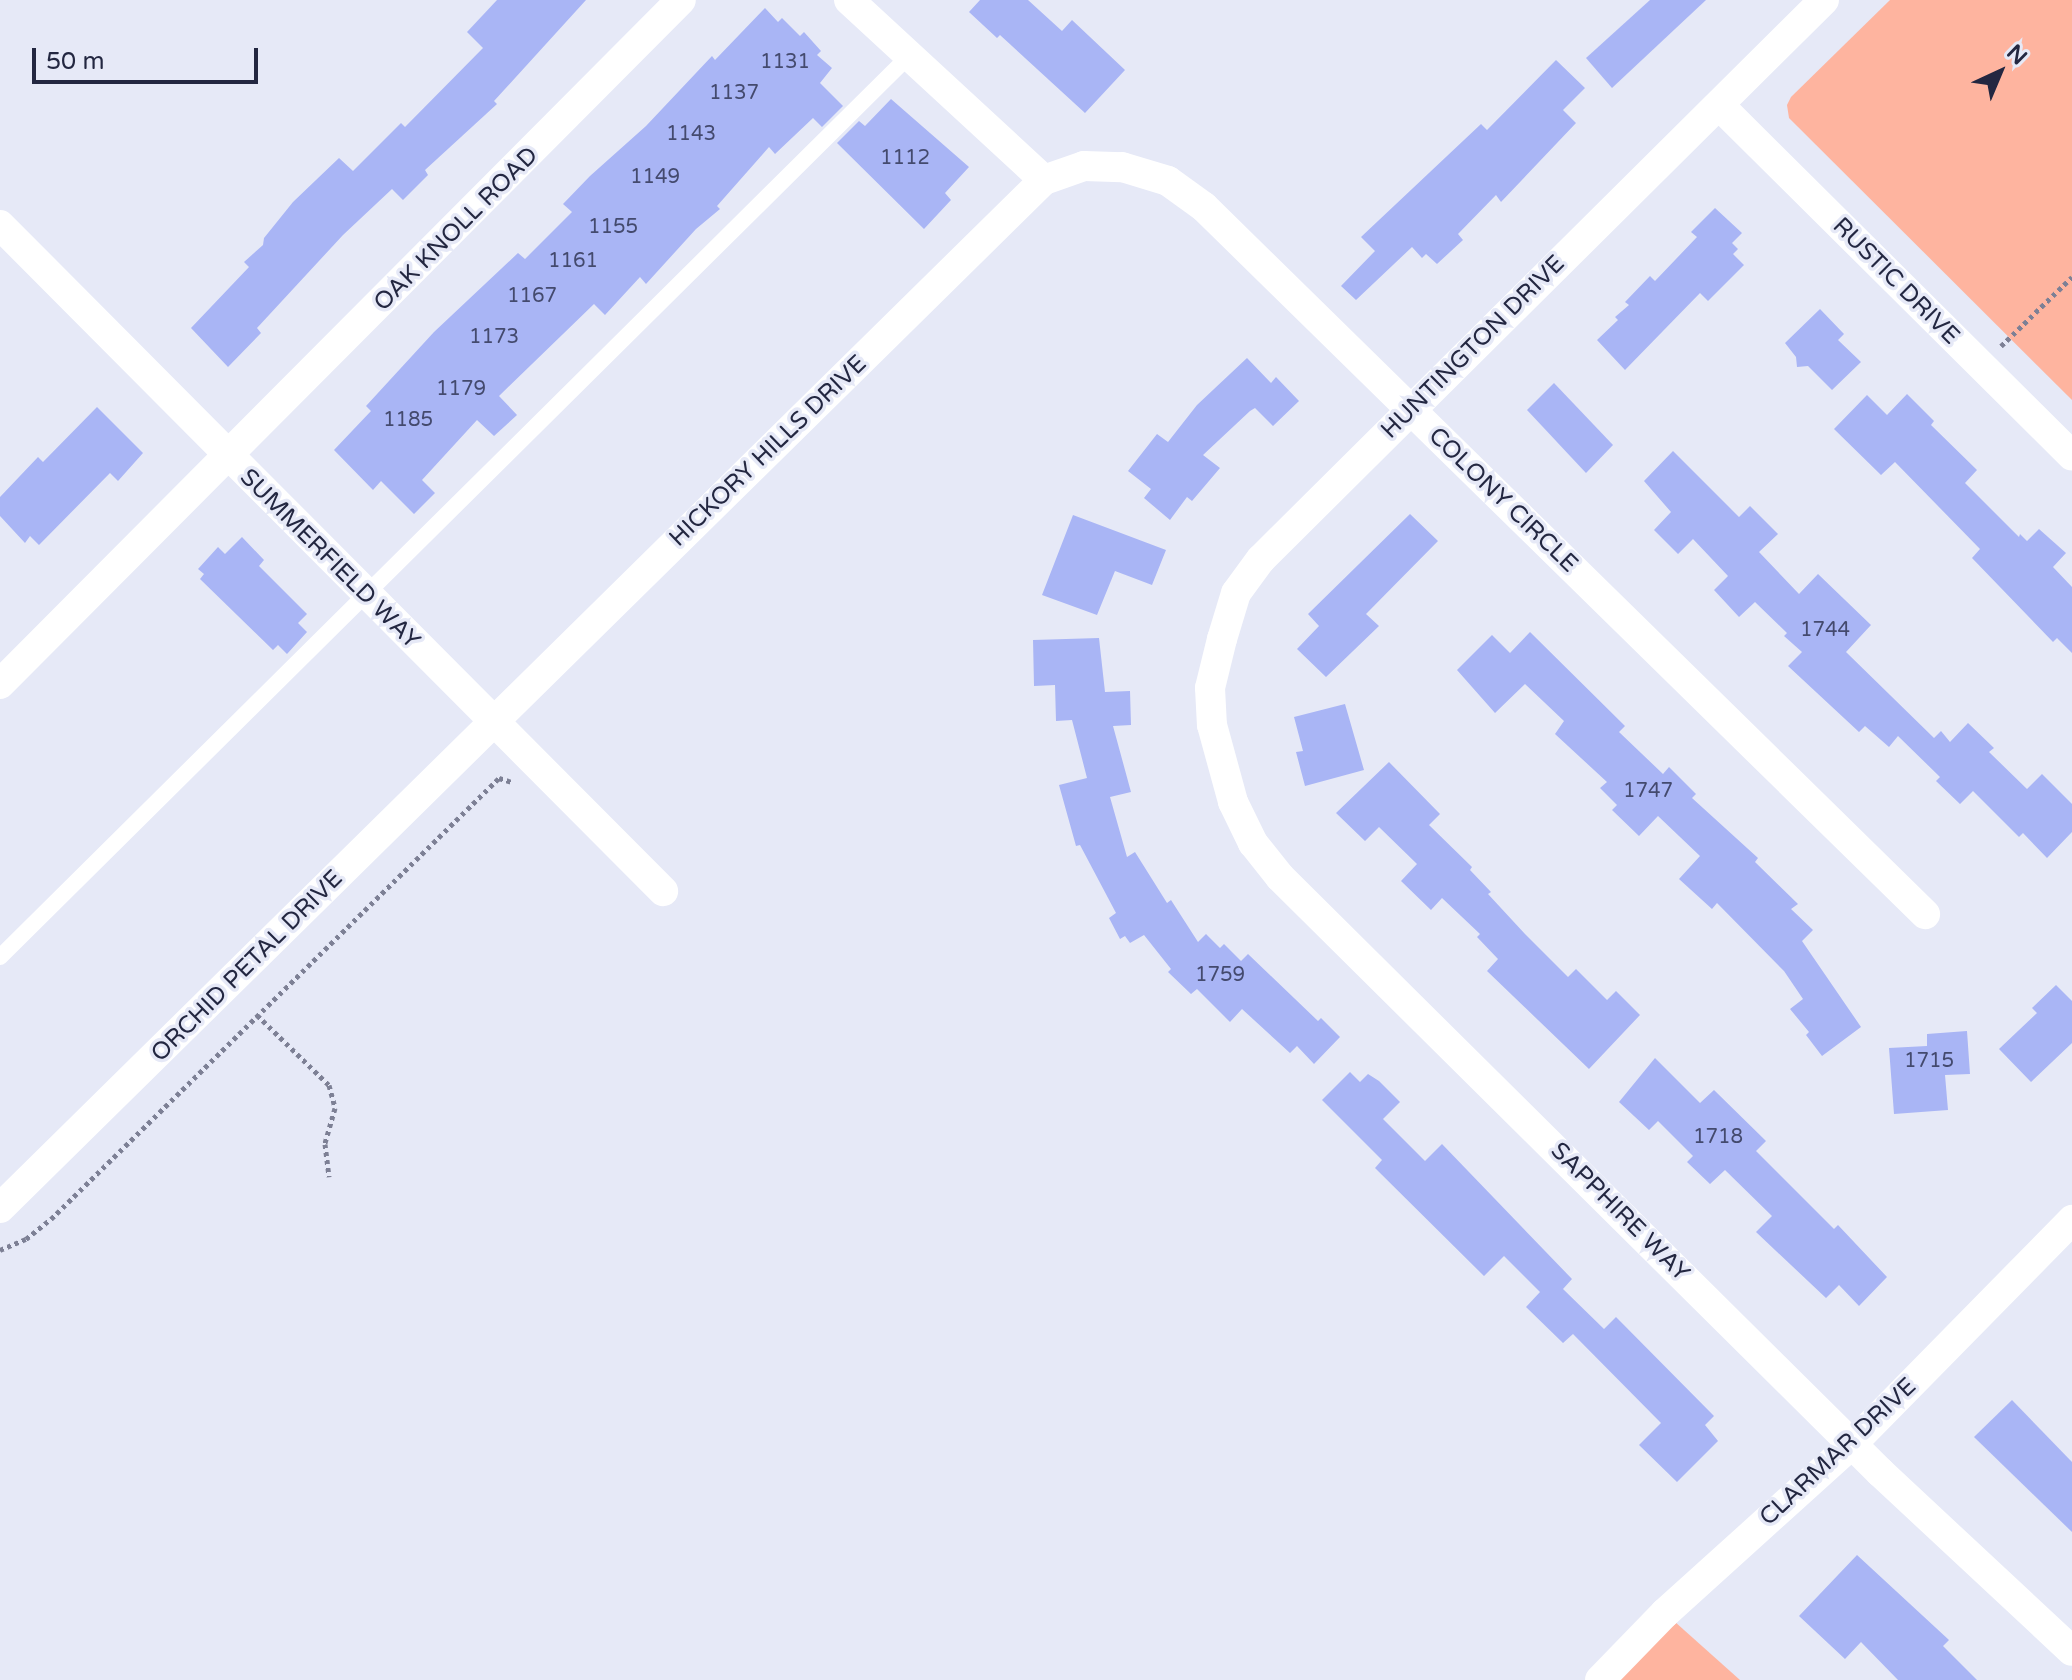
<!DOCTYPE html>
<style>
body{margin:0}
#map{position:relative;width:2072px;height:1680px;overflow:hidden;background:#e6e9f7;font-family:"Varela Round",sans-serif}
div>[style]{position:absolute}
.green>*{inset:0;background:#feb49f}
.building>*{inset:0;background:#a9b5f5}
.path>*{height:5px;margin-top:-2.5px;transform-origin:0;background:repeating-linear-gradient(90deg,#7d8095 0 4px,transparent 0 8px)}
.lane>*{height:16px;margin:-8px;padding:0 8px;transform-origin:8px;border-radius:8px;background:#fff}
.street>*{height:30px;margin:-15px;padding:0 15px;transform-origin:15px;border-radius:15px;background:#fff}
span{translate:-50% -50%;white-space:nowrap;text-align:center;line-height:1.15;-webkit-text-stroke:7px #e6e9f7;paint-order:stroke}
.number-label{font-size:20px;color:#444a6e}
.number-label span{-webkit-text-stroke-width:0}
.street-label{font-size:24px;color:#232741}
.north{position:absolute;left:1960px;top:32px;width:80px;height:80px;-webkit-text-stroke:6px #e6e9f7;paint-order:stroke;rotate:44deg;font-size:22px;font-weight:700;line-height:32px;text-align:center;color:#232741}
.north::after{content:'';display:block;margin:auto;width:28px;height:36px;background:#232741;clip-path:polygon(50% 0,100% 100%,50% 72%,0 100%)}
.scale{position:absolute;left:32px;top:48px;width:226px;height:36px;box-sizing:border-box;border:4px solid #232741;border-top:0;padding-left:10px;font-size:24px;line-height:28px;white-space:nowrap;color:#232741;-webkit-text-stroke:6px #e6e9f7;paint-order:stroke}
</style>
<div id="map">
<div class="green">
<div style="clip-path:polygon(1890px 0,2072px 0,2072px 400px,1789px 118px,1787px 105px,1791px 97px)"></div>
<div style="clip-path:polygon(1665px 1613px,1740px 1680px,1600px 1680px)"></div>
</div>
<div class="building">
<div style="clip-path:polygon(497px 0,586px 0,494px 101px,497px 104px,425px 170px,428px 175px,403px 200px,392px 189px,343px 235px,257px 328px,261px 333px,228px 367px,191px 328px,249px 267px,244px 262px,263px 245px,264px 238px,293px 202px,339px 158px,353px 171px,401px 123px,405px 127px,483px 48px,467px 32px)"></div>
<div style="clip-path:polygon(980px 0,1028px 0,1062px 31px,1072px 20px,1125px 70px,1085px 113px,1000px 35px,997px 38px,969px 12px)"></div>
<div style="clip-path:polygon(1650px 0,1706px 0,1612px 88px,1586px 58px)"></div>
<div style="clip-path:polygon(765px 8px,778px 22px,782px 18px,800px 36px,804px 32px,821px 51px,817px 55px,832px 68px,820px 83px,843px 106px,822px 127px,813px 118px,775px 154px,769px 147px,717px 206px,720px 209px,696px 229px,646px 284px,640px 277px,605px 315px,594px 304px,499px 396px,517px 415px,494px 436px,477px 420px,422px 480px,435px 493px,414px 514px,381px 481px,373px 490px,334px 450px,371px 411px,366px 406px,434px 332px,518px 253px,525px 259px,572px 212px,563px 204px,590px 176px,646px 126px,712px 56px,715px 60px)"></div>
<div style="clip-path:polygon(1556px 60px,1585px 88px,1563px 110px,1576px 123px,1501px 202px,1496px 195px,1458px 234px,1463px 240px,1437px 264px,1426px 254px,1422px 258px,1412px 247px,1356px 300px,1341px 286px,1375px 251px,1361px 237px,1481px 124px,1487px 130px)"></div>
<div style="clip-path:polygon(891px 99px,969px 167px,945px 193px,951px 200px,924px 229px,837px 143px,859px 121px,865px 126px)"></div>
<div style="clip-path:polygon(1715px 208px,1742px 233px,1732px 243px,1738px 249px,1733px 254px,1744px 265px,1708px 301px,1700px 293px,1625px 370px,1597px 340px,1618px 320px,1615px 317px,1629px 305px,1625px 302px,1650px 276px,1655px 281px,1697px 237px,1691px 232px)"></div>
<div style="clip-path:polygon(1820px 309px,1844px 334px,1838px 340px,1861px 362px,1832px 390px,1808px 366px,1797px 367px,1796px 357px,1785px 343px)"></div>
<div style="clip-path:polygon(1247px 358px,1271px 383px,1276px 377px,1299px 401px,1273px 426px,1255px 408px,1250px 411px,1203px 455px,1220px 468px,1192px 501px,1187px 497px,1170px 520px,1144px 498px,1151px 489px,1128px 471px,1157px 434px,1168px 442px,1197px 405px)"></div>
<div style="clip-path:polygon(1554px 383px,1613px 445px,1586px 473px,1527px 410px)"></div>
<div style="clip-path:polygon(1907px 394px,1934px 421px,1931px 425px,1977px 470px,1965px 483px,2019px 537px,2020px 534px,2027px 541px,2039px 529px,2066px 553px,2053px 567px,2072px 587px,2072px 653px,2057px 638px,2053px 642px,1972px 558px,1980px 549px,1895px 462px,1881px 475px,1834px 429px,1867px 395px,1887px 415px)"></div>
<div style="clip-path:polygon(97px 407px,143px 453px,118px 481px,110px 473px,39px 545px,30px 536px,25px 543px,0 516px,0 497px,38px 457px,43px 462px)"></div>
<div style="clip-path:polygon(1673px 451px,1739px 517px,1750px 506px,1778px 534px,1759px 552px,1799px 594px,1818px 574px,1871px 625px,1846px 652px,1934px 738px,1941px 731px,1950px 742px,1968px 723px,1994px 748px,1989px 752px,2027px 789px,2042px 774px,2072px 804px,2072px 832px,2047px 858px,2023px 833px,2019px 837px,1973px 791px,1960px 804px,1936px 781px,1940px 777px,1898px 736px,1889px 747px,1865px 726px,1859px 732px,1788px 666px,1802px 652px,1784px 636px,1787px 633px,1755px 602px,1739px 617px,1714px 590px,1728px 576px,1693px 539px,1678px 554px,1654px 530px,1671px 512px,1644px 481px)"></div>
<div style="clip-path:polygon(1410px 514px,1438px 541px,1366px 614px,1379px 626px,1326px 677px,1297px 649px,1319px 626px,1308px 614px)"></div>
<div style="clip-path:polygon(1073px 515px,1166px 550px,1152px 585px,1115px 571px,1097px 615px,1042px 595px)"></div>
<div style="clip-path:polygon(242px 537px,264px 560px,259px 566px,307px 614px,298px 623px,307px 632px,287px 654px,278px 645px,273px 650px,200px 579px,204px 574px,198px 569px,218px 547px,225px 554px)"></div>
<div style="clip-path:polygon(1530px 632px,1625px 726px,1619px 732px,1663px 774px,1669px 767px,1696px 794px,1692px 798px,1758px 858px,1755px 862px,1798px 904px,1791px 909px,1813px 930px,1802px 941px,1861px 1027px,1822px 1056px,1806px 1035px,1809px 1032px,1790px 1009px,1803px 999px,1784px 971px,1717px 903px,1712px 909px,1679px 879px,1700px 856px,1658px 816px,1639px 836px,1612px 810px,1617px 805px,1600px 788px,1607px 782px,1555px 734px,1564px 721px,1525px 684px,1495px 713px,1457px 670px,1492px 635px,1510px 653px)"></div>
<div style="clip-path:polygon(1099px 638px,1105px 692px,1130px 691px,1131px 725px,1113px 726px,1131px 792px,1110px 797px,1127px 857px,1135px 852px,1167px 903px,1171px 900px,1198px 942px,1206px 934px,1220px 948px,1224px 944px,1241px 961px,1248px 954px,1318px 1021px,1321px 1018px,1340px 1037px,1314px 1064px,1297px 1046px,1290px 1053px,1242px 1009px,1230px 1022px,1197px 989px,1191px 994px,1168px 972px,1171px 969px,1144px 935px,1130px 943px,1125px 936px,1120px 939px,1109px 918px,1116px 913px,1080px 845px,1076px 846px,1059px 785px,1087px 778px,1072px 720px,1056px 721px,1055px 685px,1034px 686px,1033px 640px)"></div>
<div style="clip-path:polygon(1345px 704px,1364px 770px,1305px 786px,1296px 752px,1303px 751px,1294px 717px)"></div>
<div style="clip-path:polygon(1389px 762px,1440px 814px,1429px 825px,1472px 867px,1470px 870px,1491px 892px,1488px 894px,1525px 934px,1568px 977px,1576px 969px,1607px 1000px,1616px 991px,1640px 1015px,1589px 1069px,1487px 971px,1498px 959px,1477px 937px,1480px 934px,1442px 898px,1431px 910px,1401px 881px,1417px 864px,1379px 827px,1365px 841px,1336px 813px)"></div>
<div style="clip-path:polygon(2056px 985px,2072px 1001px,2072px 1043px,2031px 1082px,1999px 1049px,2037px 1013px,2032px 1008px)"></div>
<div style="clip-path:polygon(1967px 1031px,1970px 1074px,1945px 1075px,1948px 1110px,1894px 1114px,1889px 1048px,1927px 1046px,1927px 1034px)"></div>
<div style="clip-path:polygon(1655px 1058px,1700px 1103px,1714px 1090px,1766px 1141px,1756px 1151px,1834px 1229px,1838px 1225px,1887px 1277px,1859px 1306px,1839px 1285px,1826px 1298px,1756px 1232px,1772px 1216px,1725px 1170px,1710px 1184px,1687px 1162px,1693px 1156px,1658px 1121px,1649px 1130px,1619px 1102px)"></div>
<div style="clip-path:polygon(1350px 1072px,1360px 1082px,1368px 1074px,1379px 1081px,1400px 1102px,1383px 1119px,1425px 1161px,1442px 1144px,1572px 1279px,1563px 1289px,1604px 1329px,1616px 1317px,1714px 1416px,1705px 1425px,1718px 1441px,1677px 1482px,1639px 1445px,1661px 1423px,1573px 1334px,1563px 1343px,1526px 1307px,1540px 1292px,1504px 1256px,1484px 1276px,1375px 1168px,1382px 1160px,1322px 1100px)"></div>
<div style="clip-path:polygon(2012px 1400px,2072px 1462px,2072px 1532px,1974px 1437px)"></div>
<div style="clip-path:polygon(1857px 1555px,1949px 1640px,1943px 1646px,1977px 1680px,1898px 1680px,1861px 1642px,1845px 1659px,1799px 1616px)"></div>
</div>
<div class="path">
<div style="left:2001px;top:346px;width:99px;rotate:-44.2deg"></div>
<div style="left:257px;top:1015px;width:100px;rotate:44.2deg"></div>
<div style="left:329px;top:1085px;width:24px;rotate:75deg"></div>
<div style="left:335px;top:1108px;width:37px;rotate:106deg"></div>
<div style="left:325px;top:1144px;width:33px;rotate:83deg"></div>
<div style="left:0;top:1250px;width:28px;rotate:-23deg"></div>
<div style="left:26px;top:1239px;width:32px;rotate:-39deg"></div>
<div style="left:51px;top:1219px;width:629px;rotate:-44.55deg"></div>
<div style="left:499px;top:778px;width:14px;rotate:17deg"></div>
</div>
<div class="lane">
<div style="left:0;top:957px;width:1280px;rotate:-44.75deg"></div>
</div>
<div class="street">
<div style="left:849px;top:0;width:265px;rotate:42.7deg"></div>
<div style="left:1824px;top:0;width:793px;rotate:135.2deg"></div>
<div style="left:1261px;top:559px;width:42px;rotate:126.3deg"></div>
<div style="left:1236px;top:593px;width:48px;rotate:106.9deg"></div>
<div style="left:1222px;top:639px;width:50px;rotate:103.8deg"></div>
<div style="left:1210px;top:688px;width:37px;rotate:87deg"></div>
<div style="left:1212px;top:725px;width:80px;rotate:74.7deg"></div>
<div style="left:1233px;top:802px;width:46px;rotate:64deg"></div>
<div style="left:1253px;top:843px;width:43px;rotate:51.5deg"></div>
<div style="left:1280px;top:877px;width:845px;rotate:44.76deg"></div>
<div style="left:1880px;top:1472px;width:262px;rotate:43deg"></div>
<div style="left:1720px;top:106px;width:496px;rotate:44.8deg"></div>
<div style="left:0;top:225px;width:940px;rotate:45.13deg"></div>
<div style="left:0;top:684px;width:965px;rotate:-45.13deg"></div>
<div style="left:0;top:1208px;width:1465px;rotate:-44.56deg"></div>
<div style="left:1044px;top:180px;width:42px;rotate:-19.3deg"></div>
<div style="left:1084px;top:166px;width:38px;rotate:2deg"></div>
<div style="left:1122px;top:167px;width:48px;rotate:16.9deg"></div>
<div style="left:1168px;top:181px;width:44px;rotate:35.8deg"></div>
<div style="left:1204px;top:207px;width:1010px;rotate:44.44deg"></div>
<div style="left:1600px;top:1680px;width:93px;rotate:-45.9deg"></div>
<div style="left:1665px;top:1613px;width:253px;rotate:-42.1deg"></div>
<div style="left:1853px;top:1443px;width:313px;rotate:-45.5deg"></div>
</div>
<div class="number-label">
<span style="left:785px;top:62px">1131</span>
<span style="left:734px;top:93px">1137</span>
<span style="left:691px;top:134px">1143</span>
<span style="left:905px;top:158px">1112</span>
<span style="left:655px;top:177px">1149</span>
<span style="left:613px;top:227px">1155</span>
<span style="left:573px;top:261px">1161</span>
<span style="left:532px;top:296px">1167</span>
<span style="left:494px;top:337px">1173</span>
<span style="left:461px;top:389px">1179</span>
<span style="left:408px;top:420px">1185</span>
<span style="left:1825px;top:630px">1744</span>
<span style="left:1648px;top:791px">1747</span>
<span style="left:1220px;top:975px">1759</span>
<span style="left:1929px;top:1061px">1715</span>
<span style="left:1718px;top:1137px">1718</span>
</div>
<div class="street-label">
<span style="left:456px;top:229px;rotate:-45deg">OAK KNOLL ROAD</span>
<span style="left:1896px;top:281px;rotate:45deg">RUSTIC DRIVE</span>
<span style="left:1473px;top:347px;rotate:-45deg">HUNTINGTON DRIVE</span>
<span style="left:768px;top:451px;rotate:-44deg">HICKORY HILLS DRIVE</span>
<span style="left:1503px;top:500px;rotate:44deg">COLONY CIRCLE</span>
<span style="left:330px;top:559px;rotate:45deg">SUMMERFIELD WAY</span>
<span style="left:247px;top:966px;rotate:-45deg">ORCHID PETAL DRIVE</span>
<span style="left:1620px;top:1212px;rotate:45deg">SAPPHIRE WAY</span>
<span style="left:1838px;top:1452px;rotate:-43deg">CLARMAR DRIVE</span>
</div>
<div class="north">N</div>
<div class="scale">50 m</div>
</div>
